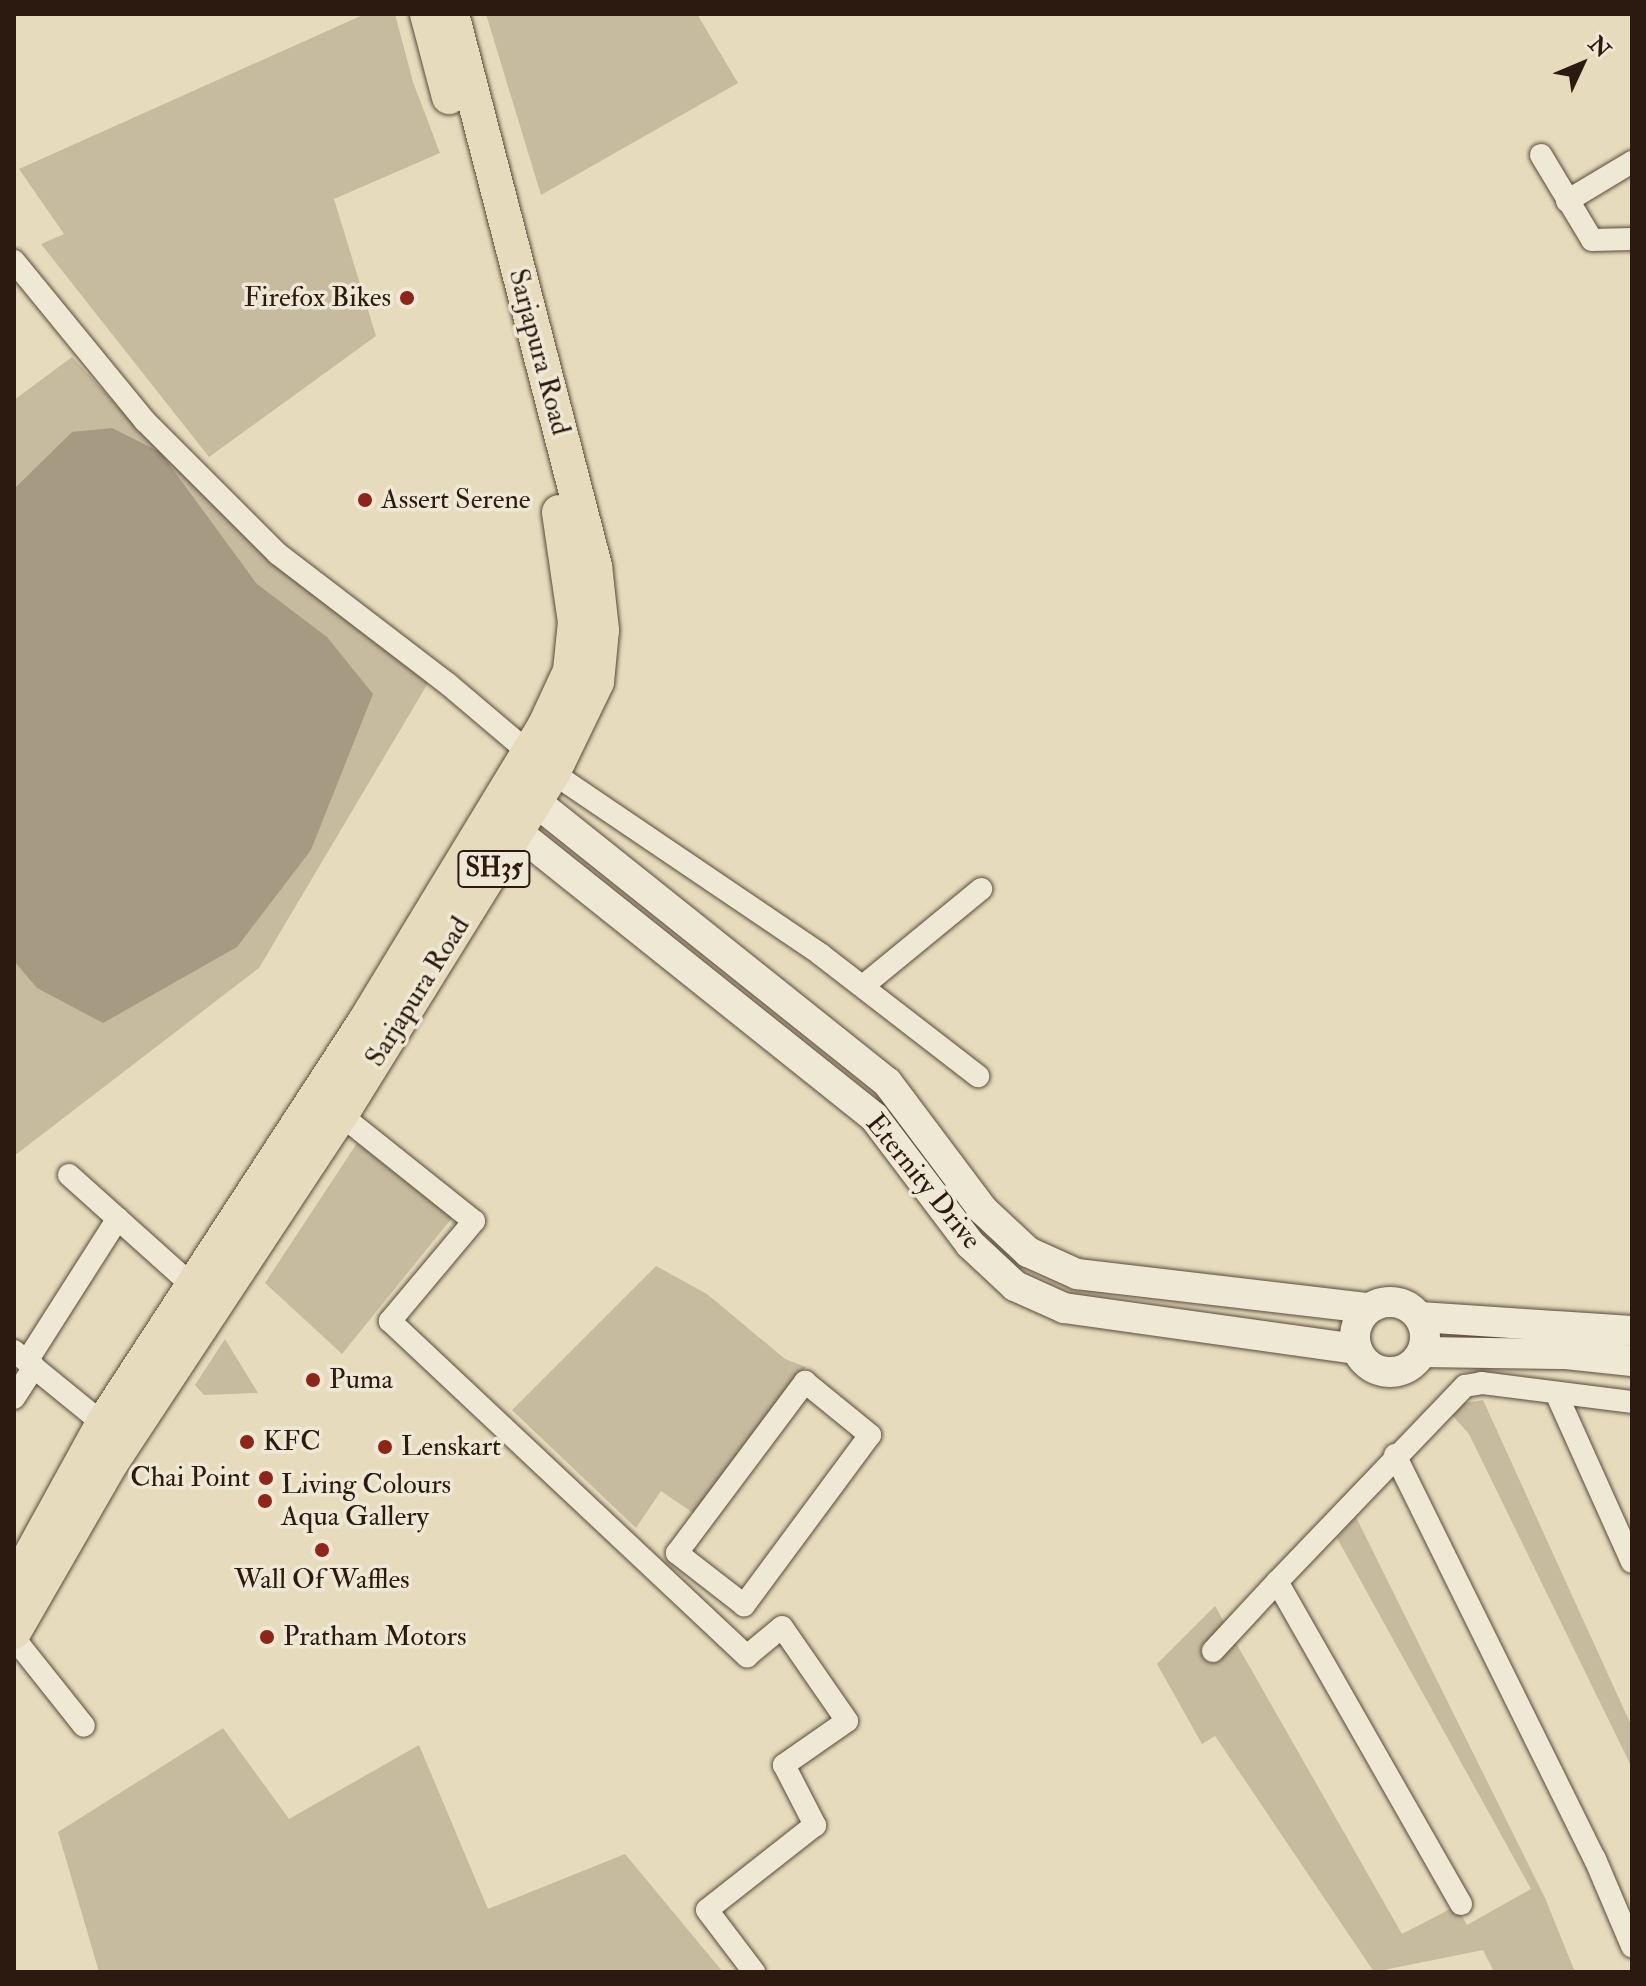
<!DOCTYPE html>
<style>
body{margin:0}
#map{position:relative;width:1646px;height:1986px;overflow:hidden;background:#e6dcbd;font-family:"IM FELL Double Pica",serif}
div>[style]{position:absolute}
.green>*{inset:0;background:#c6bb9f}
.water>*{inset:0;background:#a79a82}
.roads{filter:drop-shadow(0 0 2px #5a4a3a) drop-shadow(0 0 2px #5a4a3a)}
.street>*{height:22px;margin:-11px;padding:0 11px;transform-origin:11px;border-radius:11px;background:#efe8d4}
.secondary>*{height:30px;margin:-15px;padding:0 15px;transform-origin:15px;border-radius:15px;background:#efe8d4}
.secondary>.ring{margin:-15px;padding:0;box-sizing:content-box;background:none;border:30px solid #efe8d4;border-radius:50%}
.primary>*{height:34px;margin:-17px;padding:0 17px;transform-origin:17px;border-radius:17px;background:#e6dcbd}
.dots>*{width:22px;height:22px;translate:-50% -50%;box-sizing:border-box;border:4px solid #efe8d4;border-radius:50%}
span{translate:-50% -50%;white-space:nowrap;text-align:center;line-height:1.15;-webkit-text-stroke:7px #efe8d4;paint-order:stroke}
.shield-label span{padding:2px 6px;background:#efe8d4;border:2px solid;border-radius:6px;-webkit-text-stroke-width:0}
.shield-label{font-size:26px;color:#2c190f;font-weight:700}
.poi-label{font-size:28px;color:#2c190f}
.right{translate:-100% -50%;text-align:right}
.left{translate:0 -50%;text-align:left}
.street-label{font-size:28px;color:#2c190f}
.frame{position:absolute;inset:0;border:16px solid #2c190f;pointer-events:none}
.north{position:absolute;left:1542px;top:24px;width:80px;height:80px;-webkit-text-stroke:6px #efe8d4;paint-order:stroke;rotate:46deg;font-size:22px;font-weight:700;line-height:32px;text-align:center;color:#2c190f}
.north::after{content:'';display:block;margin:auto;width:28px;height:36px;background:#2c190f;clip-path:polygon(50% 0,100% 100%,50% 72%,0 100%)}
</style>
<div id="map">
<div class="green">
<div style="clip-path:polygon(365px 14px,395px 14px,413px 82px,440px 153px,334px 199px,376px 336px,209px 457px,41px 244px,64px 234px,19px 169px)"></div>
<div style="clip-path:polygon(486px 14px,697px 14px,738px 83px,541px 195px)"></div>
<div style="clip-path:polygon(72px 357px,160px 452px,270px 555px,431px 678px,259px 968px,14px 1156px,14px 400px)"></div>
<div style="clip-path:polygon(357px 1143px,452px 1218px,342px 1354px,265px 1283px)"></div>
<div style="clip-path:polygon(656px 1266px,707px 1294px,785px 1359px,806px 1367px,696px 1515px,661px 1491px,636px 1528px,512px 1410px)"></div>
<div style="clip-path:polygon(225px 1339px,258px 1393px,204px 1395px,195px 1385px)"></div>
<div style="clip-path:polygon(1483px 1400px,1632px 1727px,1632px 1768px,1469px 1434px,1452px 1415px,1464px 1403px)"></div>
<div style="clip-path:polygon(1356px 1517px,1545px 1898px,1575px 1972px,1494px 1972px,1483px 1950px,1374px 1972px,1215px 1736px,1202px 1744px,1157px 1664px,1215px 1606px,1402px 1934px,1456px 1906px,1467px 1925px,1531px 1889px,1337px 1538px)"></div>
<div style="clip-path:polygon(223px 1728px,289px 1819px,419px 1745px,488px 1909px,625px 1854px,723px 1972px,99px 1972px,58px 1832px)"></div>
</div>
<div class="water">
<div style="clip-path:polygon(112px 428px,160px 452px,257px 584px,327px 637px,373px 694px,311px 850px,237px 947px,103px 1023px,37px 988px,14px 961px,14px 489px,72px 432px)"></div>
</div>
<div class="roads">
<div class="street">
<div style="left:1541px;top:155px;width:99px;rotate:59deg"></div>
<div style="left:1592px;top:240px;width:40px;rotate:-1.4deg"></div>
<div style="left:1567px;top:201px;width:76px;rotate:-31deg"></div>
<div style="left:14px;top:261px;width:207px;rotate:50.7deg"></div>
<div style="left:145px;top:421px;width:188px;rotate:45deg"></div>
<div style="left:278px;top:554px;width:214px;rotate:37.4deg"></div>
<div style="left:448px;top:684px;width:138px;rotate:40.3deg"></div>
<div style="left:553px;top:773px;width:323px;rotate:34.1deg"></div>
<div style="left:820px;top:954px;width:200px;rotate:37.7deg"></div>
<div style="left:863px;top:986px;width:153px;rotate:-39.4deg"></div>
<div style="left:341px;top:1115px;width:170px;rotate:38.6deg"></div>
<div style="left:474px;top:1221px;width:131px;rotate:130deg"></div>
<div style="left:390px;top:1321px;width:490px;rotate:43.2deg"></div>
<div style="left:747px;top:1656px;width:45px;rotate:-39.6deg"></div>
<div style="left:782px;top:1627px;width:114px;rotate:55.3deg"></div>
<div style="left:847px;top:1721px;width:77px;rotate:145.1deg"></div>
<div style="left:784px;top:1765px;width:68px;rotate:62.7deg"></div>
<div style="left:815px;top:1825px;width:137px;rotate:141.8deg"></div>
<div style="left:707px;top:1910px;width:78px;rotate:52.8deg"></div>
<div style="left:69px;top:1175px;width:168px;rotate:41.9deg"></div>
<div style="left:14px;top:1351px;width:127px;rotate:39.2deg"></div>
<div style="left:27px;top:1361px;width:169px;rotate:-57.5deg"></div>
<div style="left:805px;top:1382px;width:84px;rotate:39.2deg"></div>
<div style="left:870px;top:1435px;width:212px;rotate:126.5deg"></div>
<div style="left:744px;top:1605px;width:85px;rotate:-142.2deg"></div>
<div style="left:677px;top:1553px;width:214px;rotate:-53.2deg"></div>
<div style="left:1556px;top:1393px;width:185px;rotate:65.8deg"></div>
<div style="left:14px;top:1398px;width:37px;rotate:-57deg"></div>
<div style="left:1395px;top:1455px;width:451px;rotate:63.7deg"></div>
<div style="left:1595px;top:1859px;width:95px;rotate:67deg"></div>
<div style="left:14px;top:1638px;width:112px;rotate:51.5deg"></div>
<div style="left:1213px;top:1651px;width:94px;rotate:-47.2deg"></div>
<div style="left:1461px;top:1904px;width:371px;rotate:-119.7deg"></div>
<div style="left:1277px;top:1582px;width:272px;rotate:-46.2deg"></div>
<div style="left:1465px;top:1386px;width:17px;rotate:-10deg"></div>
<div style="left:1482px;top:1383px;width:151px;rotate:7.2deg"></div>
</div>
<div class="secondary">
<div style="left:536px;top:802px;width:449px;rotate:38.6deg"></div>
<div style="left:887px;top:1082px;width:160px;rotate:53.1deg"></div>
<div style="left:983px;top:1210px;width:62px;rotate:43deg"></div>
<div style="left:1028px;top:1252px;width:54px;rotate:24.2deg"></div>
<div style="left:1077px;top:1274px;width:293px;rotate:6.7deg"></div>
<div style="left:517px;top:832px;width:457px;rotate:38.6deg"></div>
<div style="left:874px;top:1117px;width:159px;rotate:52.9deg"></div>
<div style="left:970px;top:1244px;width:62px;rotate:43deg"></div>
<div style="left:1015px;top:1286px;width:54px;rotate:24.2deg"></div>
<div style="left:1064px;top:1308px;width:296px;rotate:8deg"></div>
<div class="ring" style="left:1355px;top:1302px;width:40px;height:40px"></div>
<div style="left:1420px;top:1317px;width:212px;rotate:3.8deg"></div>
<div style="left:1422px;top:1352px;width:144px;rotate:0.8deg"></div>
<div style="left:1566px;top:1354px;width:66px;rotate:6.1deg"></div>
</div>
<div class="primary">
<div style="left:427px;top:14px;width:86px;rotate:75.2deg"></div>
<div style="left:14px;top:1585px;width:185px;rotate:-61.2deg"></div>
<div style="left:103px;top:1423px;width:480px;rotate:-56.9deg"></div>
<div style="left:365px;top:1021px;width:346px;rotate:-58.7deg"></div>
<div style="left:545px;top:725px;width:60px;rotate:-65.2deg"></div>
<div style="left:570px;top:671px;width:49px;rotate:-84.2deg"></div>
<div style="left:575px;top:622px;width:111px;rotate:-98.3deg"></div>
<div style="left:14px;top:1632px;width:193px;rotate:-60.1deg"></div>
<div style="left:110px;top:1465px;width:419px;rotate:-56.6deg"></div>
<div style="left:341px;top:1115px;width:402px;rotate:-58.2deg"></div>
<div style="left:553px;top:773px;width:101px;rotate:-64.2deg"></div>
<div style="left:597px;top:682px;width:52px;rotate:-84.5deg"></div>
<div style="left:602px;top:630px;width:64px;rotate:-96.2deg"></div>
<div style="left:595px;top:566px;width:570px;rotate:-104.52deg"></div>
</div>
</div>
<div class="dots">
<div style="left:407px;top:298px;background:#8f2418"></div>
<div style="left:365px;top:500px;background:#8f2418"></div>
<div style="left:313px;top:1380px;background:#8f2418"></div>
<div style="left:247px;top:1442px;background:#8f2418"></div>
<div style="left:385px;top:1447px;background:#8f2418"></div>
<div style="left:266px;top:1478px;background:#8f2418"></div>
<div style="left:265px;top:1501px;background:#8f2418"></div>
<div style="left:322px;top:1550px;background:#8f2418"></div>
<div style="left:267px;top:1637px;background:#8f2418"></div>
</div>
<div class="shield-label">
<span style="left:494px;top:869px">SH35</span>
</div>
<div class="poi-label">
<span class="right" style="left:391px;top:298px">Firefox Bikes</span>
<span class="left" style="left:381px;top:500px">Assert Serene</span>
<span class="left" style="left:329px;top:1380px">Puma</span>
<span class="left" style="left:263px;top:1442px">KFC</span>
<span class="left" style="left:401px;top:1447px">Lenskart</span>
<span class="right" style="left:250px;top:1478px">Chai Point</span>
<span class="left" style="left:281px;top:1501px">Living Colours<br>Aqua Gallery</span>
<span style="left:322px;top:1580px">Wall Of Waffles</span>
<span class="left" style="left:283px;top:1637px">Pratham Motors</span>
</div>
<div class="street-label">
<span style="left:539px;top:352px;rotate:75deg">Sarjapura Road</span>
<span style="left:418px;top:992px;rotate:-58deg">Sarjapura Road</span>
<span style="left:923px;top:1182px;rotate:51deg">Eternity Drive</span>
</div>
<div class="frame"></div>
<div class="north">N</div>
</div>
